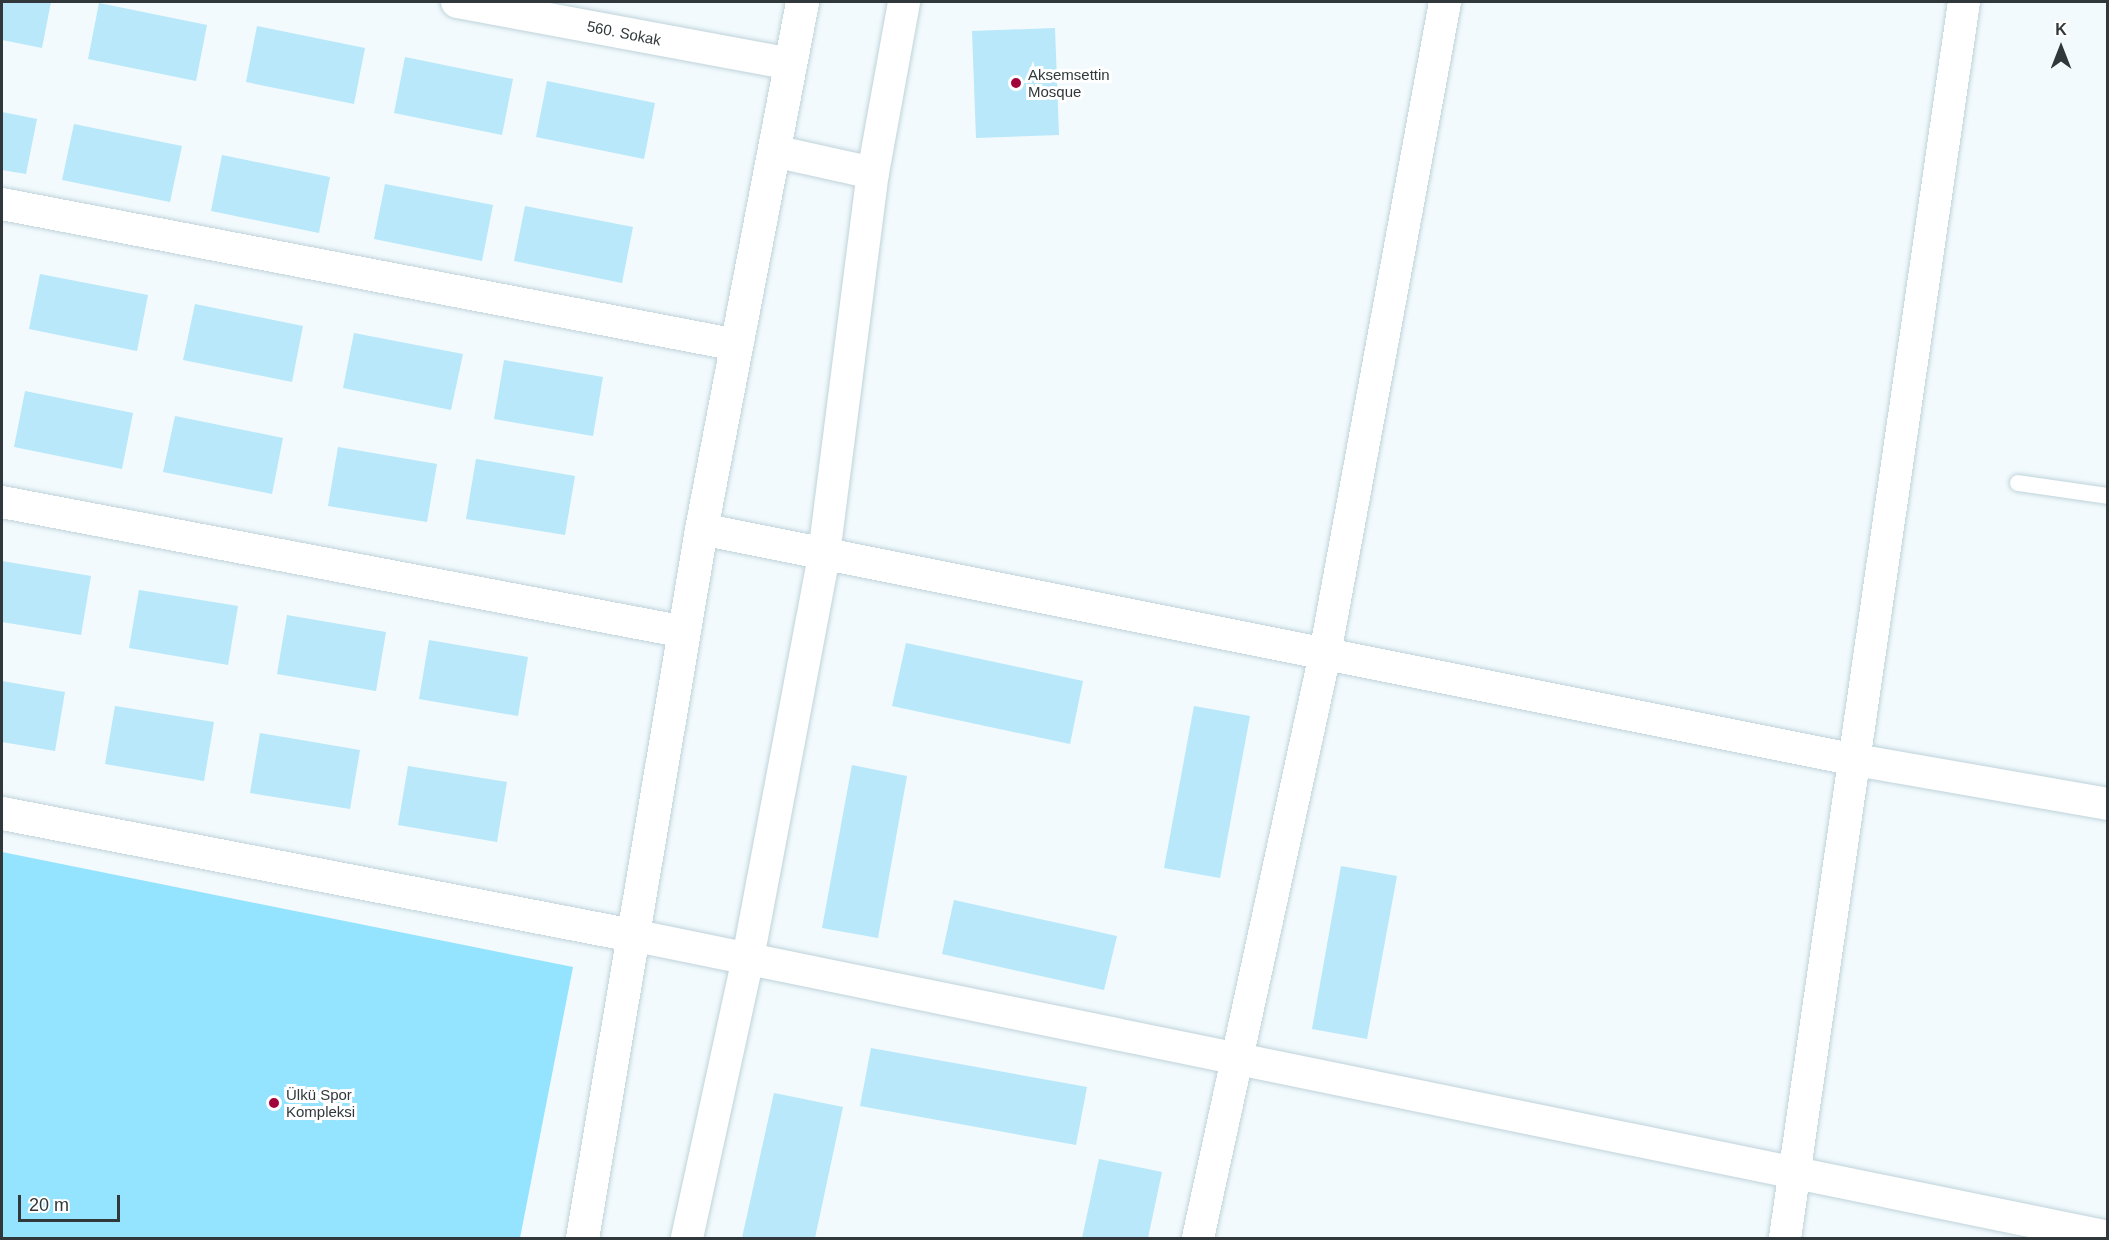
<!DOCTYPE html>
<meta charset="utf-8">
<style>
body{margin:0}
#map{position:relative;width:2109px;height:1240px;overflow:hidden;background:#f2fafd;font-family:Arial,sans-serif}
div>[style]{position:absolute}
.green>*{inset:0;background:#94e3ff}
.building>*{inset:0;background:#b8e8f9}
.roads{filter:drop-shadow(0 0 2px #bfd3da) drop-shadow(0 0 2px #bfd3da)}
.lane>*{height:16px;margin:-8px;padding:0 8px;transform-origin:8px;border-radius:8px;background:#fff}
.street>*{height:32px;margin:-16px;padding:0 16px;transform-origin:16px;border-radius:16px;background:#fff}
.secondary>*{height:33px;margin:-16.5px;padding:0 16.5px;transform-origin:16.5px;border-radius:16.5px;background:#fff}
.dots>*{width:16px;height:16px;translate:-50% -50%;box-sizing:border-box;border:3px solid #fff;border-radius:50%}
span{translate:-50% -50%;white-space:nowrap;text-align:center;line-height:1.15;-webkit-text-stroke:6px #fff;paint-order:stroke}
.street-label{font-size:15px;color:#30383b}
.poi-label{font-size:15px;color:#30383b}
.left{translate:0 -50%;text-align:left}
.frame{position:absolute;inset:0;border:3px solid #30383b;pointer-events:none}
.north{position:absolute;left:2031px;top:18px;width:60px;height:60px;-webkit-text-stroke:4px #fff;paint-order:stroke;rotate:0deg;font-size:16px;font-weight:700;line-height:24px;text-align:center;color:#30383b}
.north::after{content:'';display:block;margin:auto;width:21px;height:27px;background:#30383b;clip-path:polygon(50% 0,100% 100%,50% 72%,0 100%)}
.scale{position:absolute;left:18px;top:1195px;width:102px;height:27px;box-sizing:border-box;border:3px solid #30383b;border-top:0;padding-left:8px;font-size:18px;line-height:21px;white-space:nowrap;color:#30383b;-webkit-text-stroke:4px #fff;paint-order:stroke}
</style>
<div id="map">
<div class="green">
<div style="clip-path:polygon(2px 852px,573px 967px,520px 1238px,2px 1238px)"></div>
</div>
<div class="building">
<div style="clip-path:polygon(2px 2px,51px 2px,42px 48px,2px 40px)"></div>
<div style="clip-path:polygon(99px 3px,207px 25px,196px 81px,88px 59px)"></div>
<div style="clip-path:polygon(257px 26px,365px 48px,354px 104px,246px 82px)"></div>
<div style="clip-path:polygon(1055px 28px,1059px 135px,976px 138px,972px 31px)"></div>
<div style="clip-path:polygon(405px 57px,513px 79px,502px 135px,394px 113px)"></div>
<div style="clip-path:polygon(547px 81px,655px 103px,644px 159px,536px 137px)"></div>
<div style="clip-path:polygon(2px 112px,37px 119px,26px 174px,2px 170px)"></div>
<div style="clip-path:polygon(74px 124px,182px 146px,170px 202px,62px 180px)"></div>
<div style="clip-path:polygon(222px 155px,330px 177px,319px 233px,211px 211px)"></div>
<div style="clip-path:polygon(385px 184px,493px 205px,482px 261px,374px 239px)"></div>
<div style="clip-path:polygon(525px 206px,633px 227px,622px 283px,514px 261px)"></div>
<div style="clip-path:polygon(40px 274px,148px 295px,137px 351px,29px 329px)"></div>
<div style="clip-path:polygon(195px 304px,303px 326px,292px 382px,183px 360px)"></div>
<div style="clip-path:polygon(354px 333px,463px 354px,451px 410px,343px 388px)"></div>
<div style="clip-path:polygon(504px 360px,603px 377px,593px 436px,494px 419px)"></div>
<div style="clip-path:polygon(25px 391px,133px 413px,122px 469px,14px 447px)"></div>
<div style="clip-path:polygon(175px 416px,283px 438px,272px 494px,163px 472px)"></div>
<div style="clip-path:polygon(338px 447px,437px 464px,427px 522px,328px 506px)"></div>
<div style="clip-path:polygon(476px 459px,575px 476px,565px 535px,466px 519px)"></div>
<div style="clip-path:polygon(2px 561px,91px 576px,81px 635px,2px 622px)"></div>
<div style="clip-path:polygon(139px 590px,238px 606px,228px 665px,129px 648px)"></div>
<div style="clip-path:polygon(287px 615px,386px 632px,376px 691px,277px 674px)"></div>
<div style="clip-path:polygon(429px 640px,528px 657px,518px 716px,419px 699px)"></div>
<div style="clip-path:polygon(906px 643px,1083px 681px,1070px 744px,892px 706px)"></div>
<div style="clip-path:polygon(2px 681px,65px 692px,55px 751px,2px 742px)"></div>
<div style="clip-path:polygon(115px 706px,214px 722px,204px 781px,105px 764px)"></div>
<div style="clip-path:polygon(1194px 706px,1250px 716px,1220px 878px,1164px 868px)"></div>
<div style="clip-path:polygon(260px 733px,360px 750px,350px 809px,250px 793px)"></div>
<div style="clip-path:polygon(852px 765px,907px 776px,878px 938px,822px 928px)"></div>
<div style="clip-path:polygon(408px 766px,507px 782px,497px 842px,398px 825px)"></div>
<div style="clip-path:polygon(1341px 866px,1397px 876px,1367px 1039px,1312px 1029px)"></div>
<div style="clip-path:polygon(954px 900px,1117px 936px,1104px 990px,942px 954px)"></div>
<div style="clip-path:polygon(871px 1048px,1087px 1087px,1076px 1145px,860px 1106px)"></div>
<div style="clip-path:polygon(774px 1093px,843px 1107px,815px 1238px,742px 1238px)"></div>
<div style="clip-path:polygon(1099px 1159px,1162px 1172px,1148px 1238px,1082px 1238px)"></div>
</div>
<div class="roads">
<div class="lane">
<div style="left:2018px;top:483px;width:91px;rotate:8.2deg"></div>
</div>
<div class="street">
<div style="left:457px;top:2px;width:339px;rotate:10.5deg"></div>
<div style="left:774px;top:151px;width:101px;rotate:12.5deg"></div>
<div style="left:2px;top:204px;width:748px;rotate:10.86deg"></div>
<div style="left:2px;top:502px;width:695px;rotate:10.78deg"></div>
<div style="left:701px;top:529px;width:1178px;rotate:11.31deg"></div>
<div style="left:1856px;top:760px;width:256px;rotate:9.9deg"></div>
<div style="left:632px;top:935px;width:1507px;rotate:11.56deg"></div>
<div style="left:687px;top:1238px;width:287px;rotate:-77.7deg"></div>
<div style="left:748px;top:958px;width:411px;rotate:-79.3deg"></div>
<div style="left:824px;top:554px;width:384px;rotate:-82.7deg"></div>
<div style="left:873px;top:173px;width:174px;rotate:-79.7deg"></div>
<div style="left:1198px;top:1238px;width:598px;rotate:-77.73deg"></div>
<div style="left:1325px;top:654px;width:663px;rotate:-79.57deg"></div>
<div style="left:1785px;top:1238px;width:1249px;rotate:-81.76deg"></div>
</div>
<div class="secondary">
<div style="left:2px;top:813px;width:642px;rotate:10.96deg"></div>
<div style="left:582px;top:1238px;width:719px;rotate:-80.47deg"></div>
<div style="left:701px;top:529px;width:537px;rotate:-79.15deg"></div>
</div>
</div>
<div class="dots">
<div style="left:1016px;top:83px;background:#a2053b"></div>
<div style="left:274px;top:1103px;background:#a2053b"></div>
</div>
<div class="street-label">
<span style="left:624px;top:33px;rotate:11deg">560. Sokak</span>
</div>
<div class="poi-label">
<span class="left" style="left:1028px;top:83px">Aksemsettin<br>Mosque</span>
<span class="left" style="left:286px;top:1103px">Ülkü Spor<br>Kompleksi</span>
</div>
<div class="frame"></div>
<div class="north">K</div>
<div class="scale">20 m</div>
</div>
